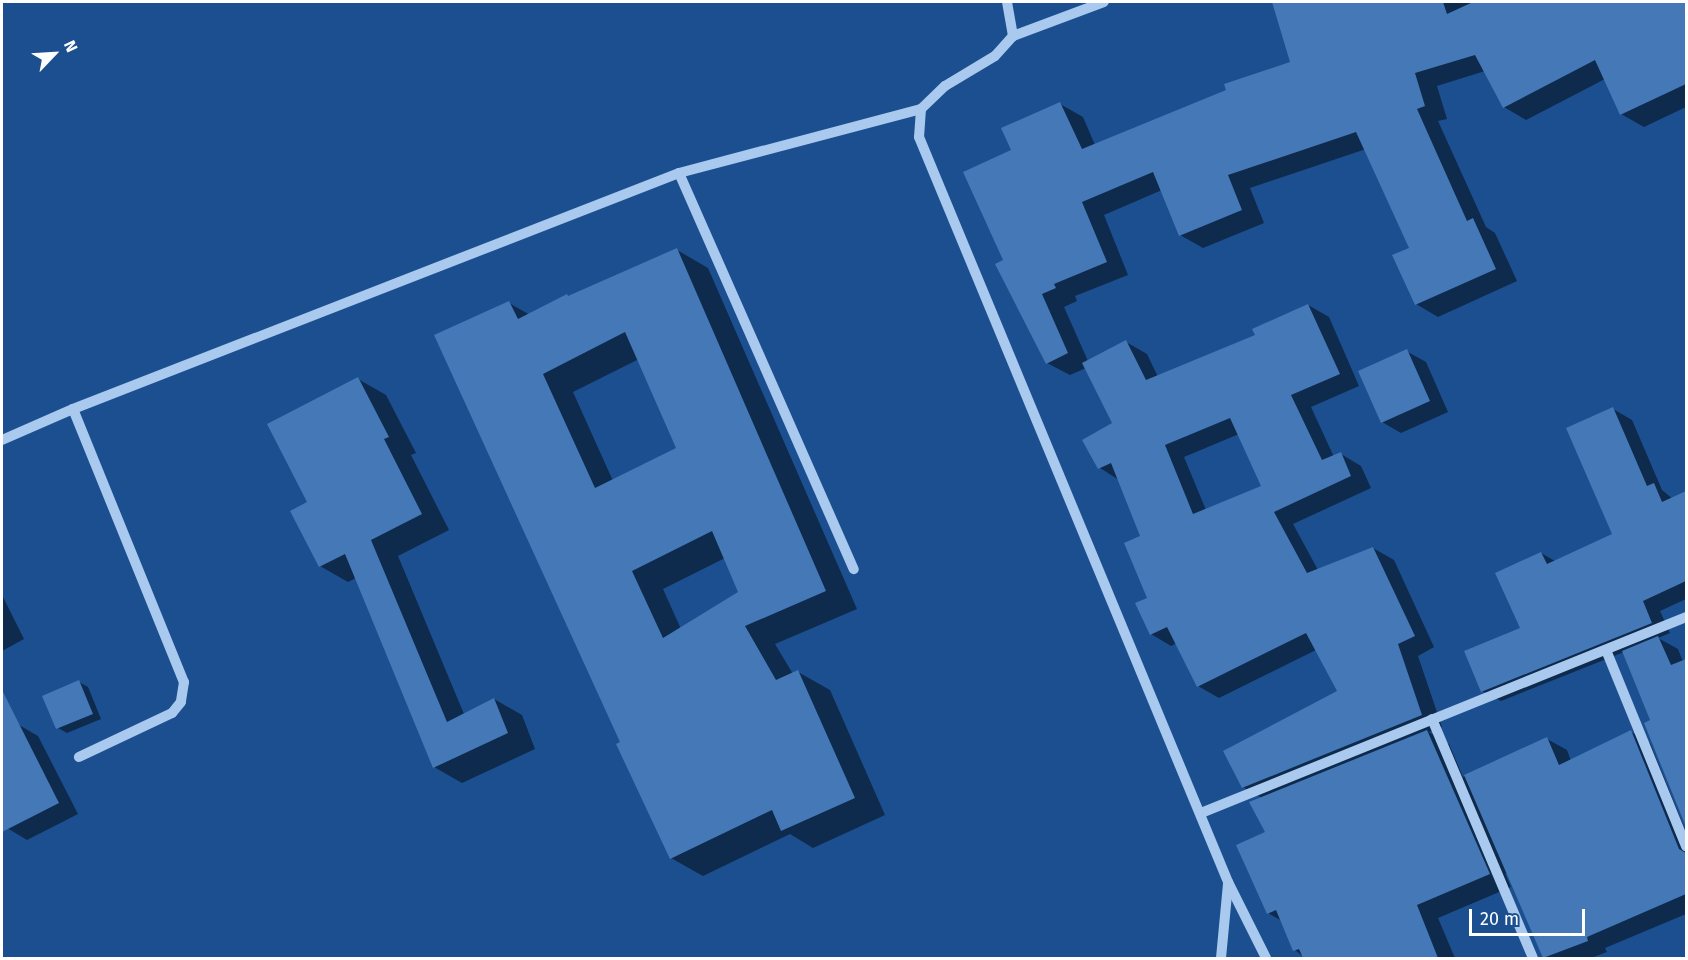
<!DOCTYPE html>
<style>
body{margin:0}
#map{position:relative;width:1688px;height:960px;overflow:hidden;background:#1b4f8f;font-family:"Fira Sans",sans-serif}
div>[style]{position:absolute}
.shadow>*{inset:0;background:#0007}
.building>*{inset:0;background:#4478b7}
.minor>*{height:10px;margin:-5px;padding:0 5px;transform-origin:5px;border-radius:5px;background:#a9c9ee}
span{translate:-50% -50%;white-space:nowrap;text-align:center;line-height:1.15;-webkit-text-stroke:4.5px #1b4f8f;paint-order:stroke}
.frame{position:absolute;inset:0;border:3px solid #fff;pointer-events:none}
.north{position:absolute;left:24px;top:24px;width:60px;height:60px;-webkit-text-stroke:4px #1b4f8f;paint-order:stroke;rotate:65deg;font-size:16px;font-weight:700;line-height:24px;text-align:center;color:#fff}
.north::after{content:'';display:block;margin:auto;width:21px;height:27px;background:#fff;clip-path:polygon(50% 0,100% 100%,50% 72%,0 100%)}
.scale{position:absolute;left:1469px;top:909px;width:116px;height:27px;box-sizing:border-box;border:3px solid #fff;border-top:0;padding-left:8px;font-size:18px;line-height:21px;white-space:nowrap;color:#fff;-webkit-text-stroke:4px #1b4f8f;paint-order:stroke}
</style>
<div id="map">
<div class="shadow">
<div style="clip-path:polygon(evenodd,1274px 2px,1686px 2px,1686px 107px,1644px 127px,1621px 114px,1605px 79px,1526px 120px,1504px 107px,1485px 71px,1437px 86px,1447px 119px,1438px 121px,1486px 227px,1495px 233px,1517px 281px,1438px 317px,1416px 304px,1411px 249px,1366px 149px,1250px 188px,1264px 223px,1203px 248px,1180px 235px,1162px 190px,1104px 215px,1128px 275px,1075px 296px,1077px 301px,1064px 307px,1088px 361px,1126px 342px,1147px 354px,1158px 377px,1257px 335px,1308px 305px,1329px 317px,1359px 386px,1311px 407px,1334px 457px,1341px 454px,1361px 466px,1371px 488px,1293px 524px,1318px 570px,1373px 548px,1394px 560px,1434px 647px,1418px 656px,1442px 727px,1429px 732px,1449px 744px,1463px 777px,1547px 739px,1567px 750px,1571px 761px,1631px 732px,1650px 743px,1686px 832px,1686px 914px,1605px 948px,1607px 952px,1591px 958px,1545px 958px,1511px 876px,1505px 873px,1511px 887px,1438px 918px,1455px 958px,1305px 958px,1295px 950px,1282px 921px,1268px 913px,1267px 833px,1262px 798px,1243px 787px,1339px 692px,1316px 650px,1219px 698px,1198px 686px,1177px 643px,1171px 646px,1151px 634px,1142px 537px,1119px 480px,1100px 468px,1084px 440px,1114px 423px,1086px 368px,1070px 375px,1047px 363px,1005px 261px,1013px 151px,1060px 104px,1083px 117px,1095px 145px,1292px 63px,1274px 2px,1239px 434px,1263px 487px,1206px 510px,1184px 457px,1239px 434px)"></div>
<div style="clip-path:polygon(evenodd,677px 250px,708px 268px,857px 609px,775px 644px,793px 674px,798px 672px,830px 690px,885px 815px,813px 848px,790px 834px,703px 876px,671px 858px,622px 743px,509px 303px,530px 315px,677px 250px,639px 359px,678px 448px,613px 481px,573px 392px,639px 359px,677px 250px,725px 558px,740px 593px,681px 629px,663px 589px,725px 558px)"></div>
<div style="clip-path:polygon(1406px 351px,1426px 362px,1448px 412px,1401px 433px,1382px 422px)"></div>
<div style="clip-path:polygon(358px 379px,386px 395px,416px 453px,411px 455px,449px 530px,398px 556px,464px 714px,494px 699px,522px 715px,535px 749px,462px 783px,434px 767px,356px 578px,348px 582px,320px 566px,309px 503px)"></div>
<div style="clip-path:polygon(1613px 409px,1632px 420px,1662px 490px,1673px 499px,1686px 493px,1686px 599px,1660px 611px,1670px 633px,1658px 638px,1678px 649px,1683px 662px,1686px 661px,1686px 823px,1646px 724px,1652px 721px,1624px 652px,1501px 701px,1482px 691px,1521px 629px,1541px 553px,1555px 561px,1614px 535px)"></div>
<div style="clip-path:polygon(2px 595px,24px 639px,2px 651px)"></div>
<div style="clip-path:polygon(79px 682px,88px 687px,101px 719px,67px 733px,58px 728px)"></div>
<div style="clip-path:polygon(19px 725px,38px 736px,78px 814px,27px 840px,7px 828px,2px 817px,2px 734px)"></div>
</div>
<div class="building">
<div style="clip-path:polygon(1272px 2px,1443px 2px,1447px 14px,1473px 2px,1686px 2px,1686px 84px,1620px 115px,1595px 60px,1503px 108px,1475px 55px,1415px 73px,1425px 106px,1417px 109px,1467px 221px,1473px 218px,1496px 269px,1415px 305px,1392px 255px,1409px 248px,1356px 132px,1228px 175px,1242px 210px,1179px 236px,1153px 172px,1082px 202px,1107px 262px,1054px 284px,1056px 288px,1042px 294px,1068px 353px,1046px 364px,995px 264px,1003px 260px,963px 172px,1011px 150px,1001px 128px,1060px 102px,1082px 149px,1226px 90px,1224px 84px,1290px 62px)"></div>
<div style="clip-path:polygon(evenodd,677px 248px,826px 591px,745px 626px,776px 680px,798px 670px,855px 798px,781px 831px,772px 810px,670px 859px,616px 744px,620px 742px,434px 335px,509px 301px,518px 319px,567px 294px,568px 296px,677px 248px,625px 332px,676px 448px,595px 488px,543px 374px,625px 332px,677px 248px,712px 531px,738px 592px,663px 638px,632px 571px,712px 531px)"></div>
<div style="clip-path:polygon(evenodd,1308px 304px,1340px 374px,1291px 395px,1322px 460px,1341px 452px,1351px 476px,1274px 512px,1307px 573px,1373px 547px,1415px 636px,1398px 644px,1422px 715px,1242px 788px,1223px 751px,1337px 691px,1306px 633px,1197px 687px,1167px 627px,1150px 635px,1135px 603px,1147px 598px,1124px 543px,1140px 536px,1111px 463px,1098px 469px,1082px 440px,1112px 423px,1082px 363px,1126px 340px,1146px 380px,1255px 335px,1252px 329px,1308px 304px,1230px 418px,1261px 486px,1193px 514px,1165px 445px,1230px 418px)"></div>
<div style="clip-path:polygon(1407px 349px,1430px 401px,1381px 423px,1358px 371px)"></div>
<div style="clip-path:polygon(358px 377px,389px 437px,384px 439px,422px 514px,371px 540px,447px 722px,494px 698px,508px 733px,433px 768px,345px 554px,319px 567px,290px 511px,307px 502px,267px 424px)"></div>
<div style="clip-path:polygon(1613px 407px,1647px 486px,1654px 483px,1662px 502px,1686px 491px,1686px 581px,1643px 601px,1652px 623px,1481px 692px,1464px 651px,1520px 628px,1495px 573px,1541px 552px,1547px 564px,1612px 534px,1566px 428px)"></div>
<div style="clip-path:polygon(1658px 636px,1671px 665px,1686px 659px,1686px 827px,1644px 723px,1650px 720px,1622px 651px)"></div>
<div style="clip-path:polygon(79px 680px,93px 714px,56px 729px,42px 696px)"></div>
<div style="clip-path:polygon(2px 690px,59px 803px,2px 832px)"></div>
<div style="clip-path:polygon(1427px 730px,1490px 874px,1417px 905px,1438px 958px,1303px 958px,1299px 949px,1293px 951px,1276px 910px,1267px 914px,1236px 845px,1265px 832px,1249px 802px)"></div>
<div style="clip-path:polygon(1631px 730px,1679px 849px,1686px 853px,1686px 894px,1587px 937px,1588px 941px,1543px 958px,1464px 775px,1547px 737px,1559px 765px)"></div>
</div>
<div class="minor">
<div style="left:1007px;top:2px;width:35px;rotate:80deg"></div>
<div style="left:921px;top:109px;width:28px;rotate:94deg"></div>
<div style="left:919px;top:137px;width:807px;rotate:67.47deg"></div>
<div style="left:1228px;top:882px;width:85px;rotate:63.4deg"></div>
<div style="left:679px;top:173px;width:433px;rotate:66.2deg"></div>
<div style="left:73px;top:409px;width:295px;rotate:67.9deg"></div>
<div style="left:184px;top:682px;width:20px;rotate:99deg"></div>
<div style="left:181px;top:702px;width:14px;rotate:129deg"></div>
<div style="left:172px;top:713px;width:103px;rotate:154.7deg"></div>
<div style="left:2px;top:440px;width:77px;rotate:-23.6deg"></div>
<div style="left:73px;top:409px;width:650px;rotate:-21.28deg"></div>
<div style="left:679px;top:173px;width:250px;rotate:-14.8deg"></div>
<div style="left:921px;top:109px;width:33px;rotate:-44deg"></div>
<div style="left:945px;top:86px;width:58px;rotate:-31deg"></div>
<div style="left:995px;top:56px;width:27px;rotate:-48deg"></div>
<div style="left:1013px;top:36px;width:97px;rotate:-20.5deg"></div>
<div style="left:1606px;top:650px;width:212px;rotate:67.8deg"></div>
<div style="left:1432px;top:719px;width:259px;rotate:67.1deg"></div>
<div style="left:1201px;top:813px;width:523px;rotate:-22deg"></div>
<div style="left:1221px;top:958px;width:74px;rotate:-84.6deg"></div>
</div>
<div class="frame"></div>
<div class="north">N</div>
<div class="scale">20 m</div>
</div>
